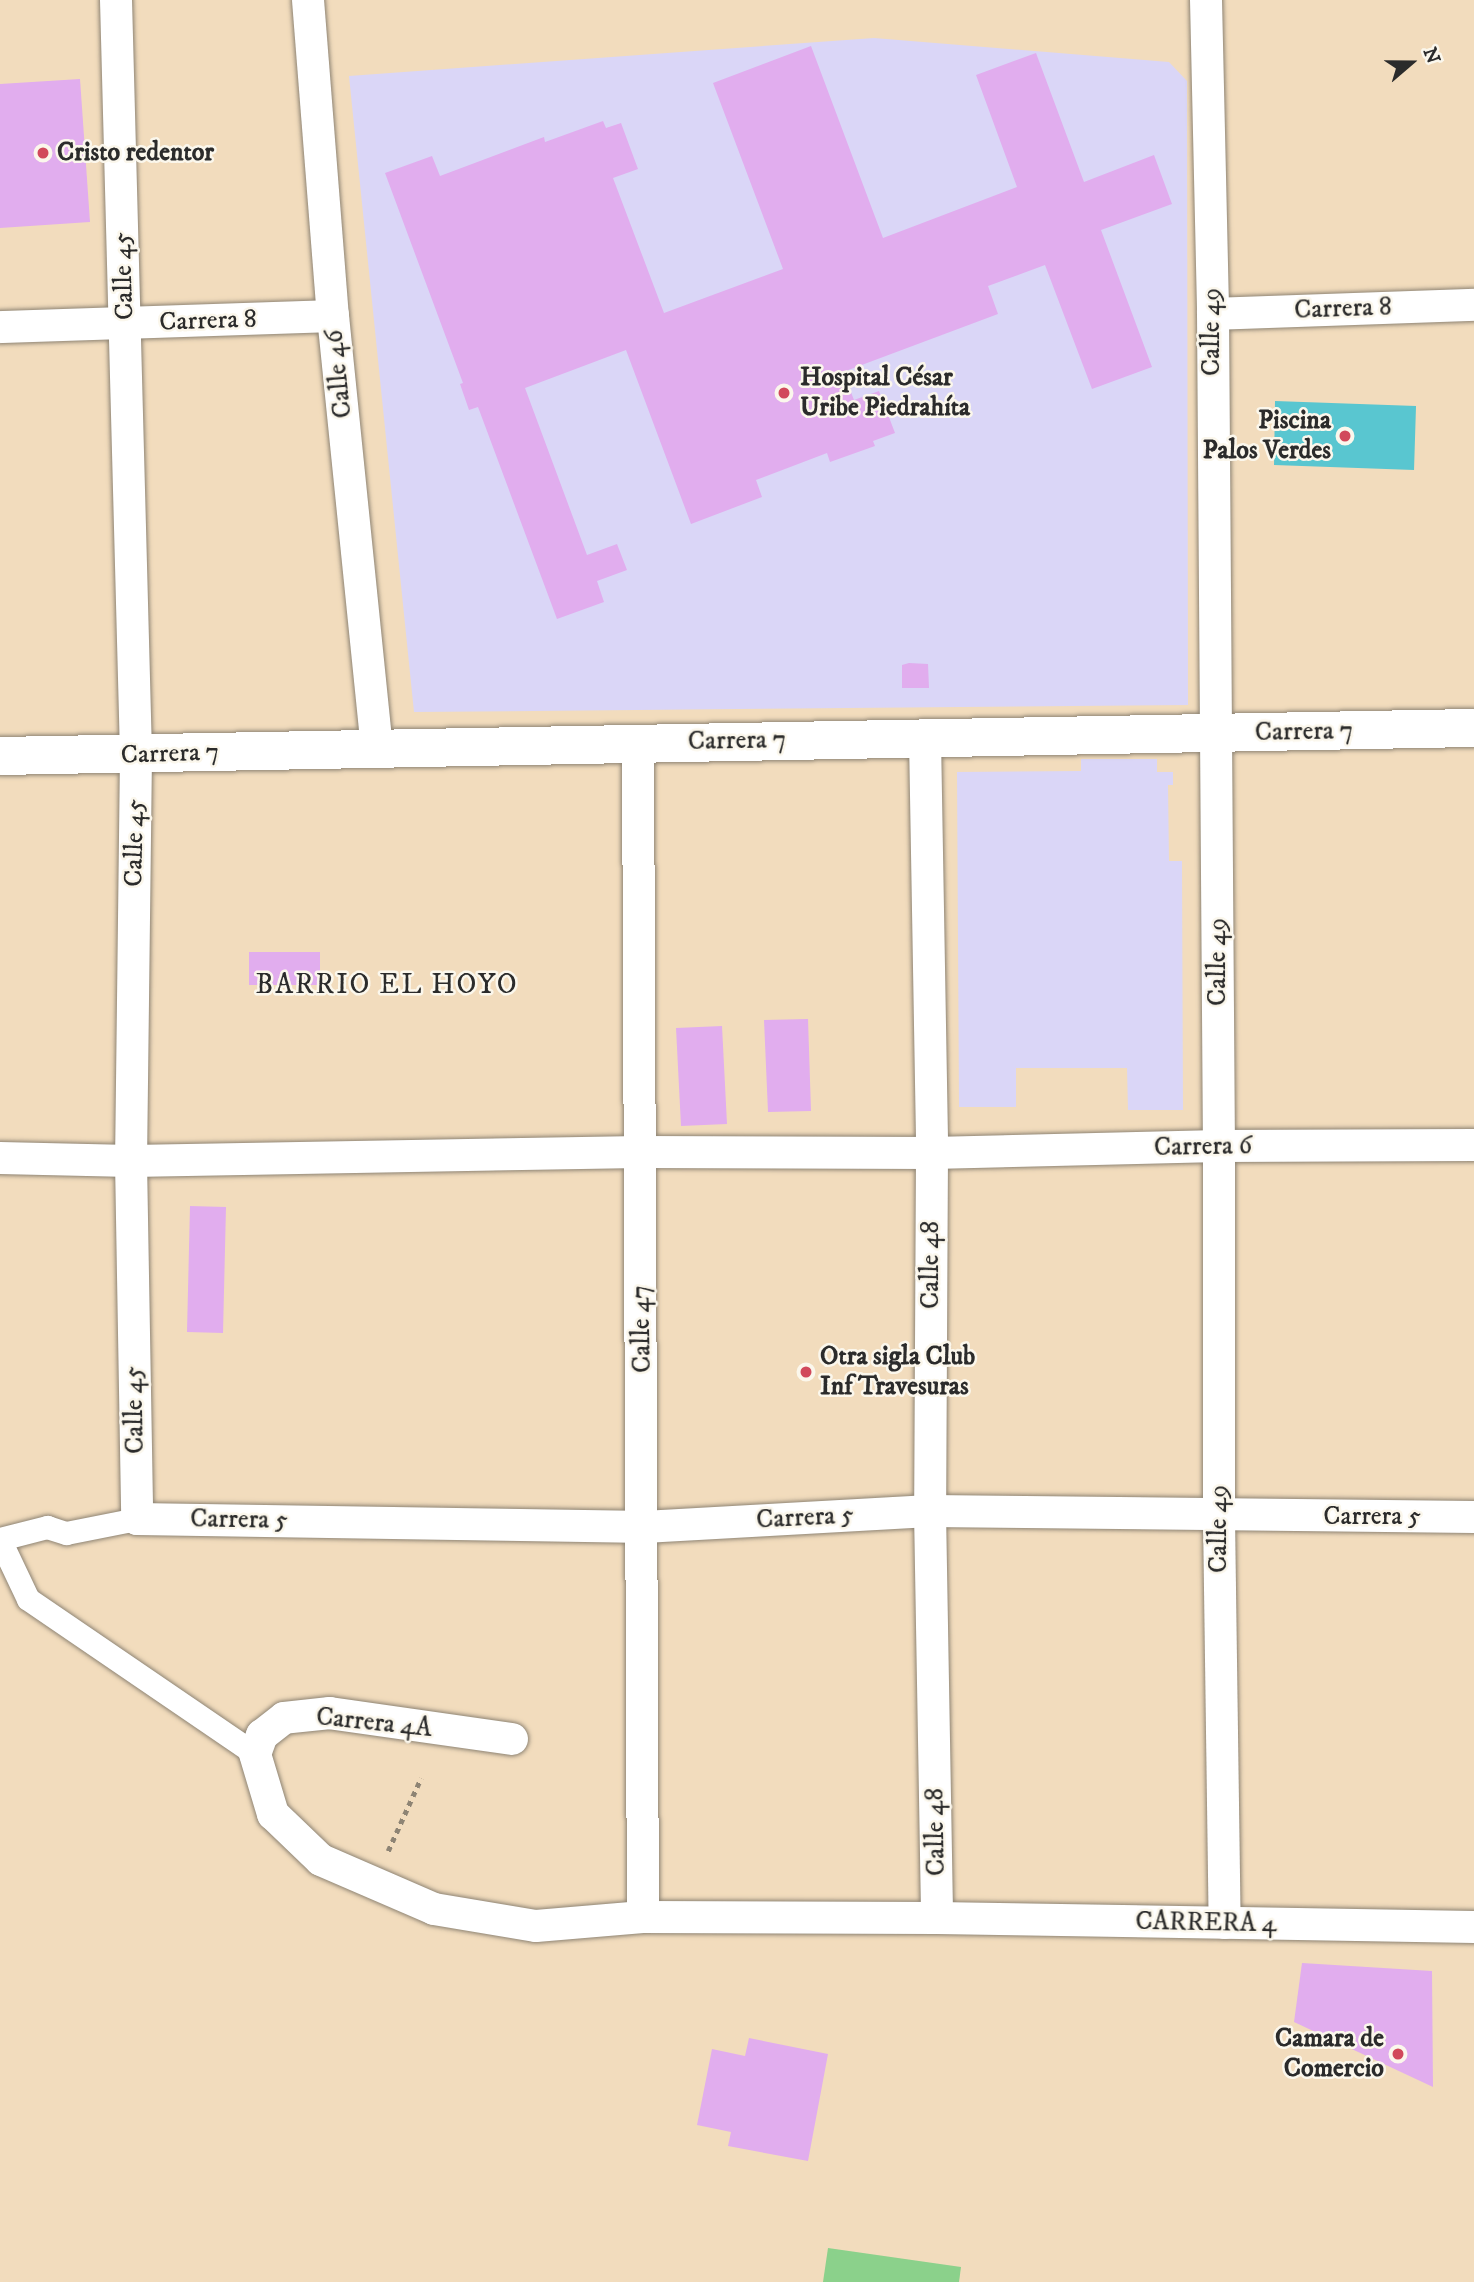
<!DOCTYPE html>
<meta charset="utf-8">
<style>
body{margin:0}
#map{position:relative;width:1474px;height:2282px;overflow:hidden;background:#f2dcbd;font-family:"IM FELL DW Pica",serif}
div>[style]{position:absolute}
.built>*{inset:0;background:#dad6f7}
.green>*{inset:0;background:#8bd18b}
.water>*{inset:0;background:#59c6d0}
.building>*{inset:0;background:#e1adee}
.path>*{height:4.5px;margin-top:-2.25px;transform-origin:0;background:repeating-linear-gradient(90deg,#8e8474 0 5px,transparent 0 10px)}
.roads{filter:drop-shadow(0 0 2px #8e8474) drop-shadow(0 0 2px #8e8474)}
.pedestrian>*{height:23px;margin:-11.5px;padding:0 11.5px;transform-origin:11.5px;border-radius:11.5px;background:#fff}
.minor>*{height:32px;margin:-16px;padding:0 16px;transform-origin:16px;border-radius:16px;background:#fff}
.primary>*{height:38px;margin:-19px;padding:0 19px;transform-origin:19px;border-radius:19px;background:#fff}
.dots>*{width:19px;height:19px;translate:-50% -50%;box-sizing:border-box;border:4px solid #fbf7ec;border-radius:50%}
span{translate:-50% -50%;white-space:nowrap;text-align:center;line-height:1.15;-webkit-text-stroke:5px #fbf7ec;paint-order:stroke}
.poi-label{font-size:26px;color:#2b2b2b;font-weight:700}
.left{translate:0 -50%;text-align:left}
.right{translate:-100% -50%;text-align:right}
.street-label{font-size:26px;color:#2b2b2b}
.neighbourhood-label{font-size:28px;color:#2b2b2b;letter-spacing:2px}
.north{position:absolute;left:1376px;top:28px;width:70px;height:70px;-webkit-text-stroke:5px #fbf7ec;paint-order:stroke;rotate:70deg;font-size:19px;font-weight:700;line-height:28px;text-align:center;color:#2b2b2b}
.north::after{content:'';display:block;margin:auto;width:24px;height:32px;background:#2b2b2b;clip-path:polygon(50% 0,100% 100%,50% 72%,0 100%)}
</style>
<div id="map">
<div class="built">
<div style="clip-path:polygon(874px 38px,1169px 62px,1187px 81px,1188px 705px,414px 712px,349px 76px)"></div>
<div style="clip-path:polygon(1081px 759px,1157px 759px,1157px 772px,1173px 772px,1173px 785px,1168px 785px,1169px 861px,1182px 861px,1183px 1110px,1128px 1110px,1127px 1068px,1016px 1068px,1016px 1107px,959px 1107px,957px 772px,1081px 771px)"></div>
</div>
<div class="green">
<div style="clip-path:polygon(828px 2248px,961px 2267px,959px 2282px,823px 2282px)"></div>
</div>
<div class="water">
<div style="clip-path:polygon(1275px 401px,1416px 406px,1414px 470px,1274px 465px)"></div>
</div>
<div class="building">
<div style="clip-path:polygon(811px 46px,883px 238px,1017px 187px,976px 75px,1036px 53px,1084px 182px,1154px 155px,1172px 204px,1101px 230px,1152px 367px,1092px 389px,1045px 265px,988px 286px,998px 314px,843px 372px,854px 400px,879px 391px,895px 433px,873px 441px,875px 446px,830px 462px,827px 453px,756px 480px,762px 497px,691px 524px,626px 350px,525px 388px,587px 555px,617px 544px,627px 570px,597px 581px,604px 602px,557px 619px,478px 407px,469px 410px,460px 384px,463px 383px,385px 173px,432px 156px,440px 176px,544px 137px,545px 142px,603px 121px,606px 128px,621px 123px,638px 169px,613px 178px,664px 313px,783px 269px,713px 83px)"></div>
<div style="clip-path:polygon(80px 79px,90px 222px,0 228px,0 84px)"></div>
<div style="clip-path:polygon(909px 663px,928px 664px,929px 688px,902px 688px,902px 665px)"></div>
<div style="clip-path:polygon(249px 952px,320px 952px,320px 985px,249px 985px)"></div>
<div style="clip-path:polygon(808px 1019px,811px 1111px,768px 1112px,764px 1020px)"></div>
<div style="clip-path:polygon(722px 1026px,727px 1124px,681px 1126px,676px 1028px)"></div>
<div style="clip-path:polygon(190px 1206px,226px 1207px,223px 1333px,187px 1332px)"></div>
<div style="clip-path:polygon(1302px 1963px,1432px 1971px,1433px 2087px,1294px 2022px)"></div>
<div style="clip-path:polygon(749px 2038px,828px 2054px,808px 2161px,728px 2146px,731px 2132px,697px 2125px,712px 2049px,745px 2056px)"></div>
</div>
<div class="path">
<div style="left:388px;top:1851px;width:80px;rotate:-65.7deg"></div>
</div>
<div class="roads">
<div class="pedestrian">
<div style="left:0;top:1539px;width:49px;rotate:-14.3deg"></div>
<div style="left:47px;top:1527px;width:20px;rotate:18deg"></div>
<div style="left:66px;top:1533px;width:72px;rotate:-11.2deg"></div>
<div style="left:0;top:1540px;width:65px;rotate:64.6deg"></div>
<div style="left:28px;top:1599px;width:275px;rotate:34.3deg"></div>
</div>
<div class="minor">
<div style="left:116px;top:0;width:755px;rotate:88.48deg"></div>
<div style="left:136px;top:755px;width:406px;rotate:90.7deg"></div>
<div style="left:131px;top:1161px;width:358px;rotate:89deg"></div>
<div style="left:137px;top:1519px;width:507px;rotate:0.9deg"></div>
<div style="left:644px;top:1527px;width:286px;rotate:-3.2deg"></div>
<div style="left:930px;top:1511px;width:544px;rotate:0.63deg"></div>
<div style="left:308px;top:0;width:317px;rotate:85.5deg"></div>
<div style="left:333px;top:316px;width:433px;rotate:84.2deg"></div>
<div style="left:1206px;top:0;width:314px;rotate:88.7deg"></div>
<div style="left:1213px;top:314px;width:832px;rotate:89.59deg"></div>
<div style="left:1219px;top:1146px;width:371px;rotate:90deg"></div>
<div style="left:1219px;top:1517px;width:406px;rotate:89.2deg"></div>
<div style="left:1213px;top:314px;width:261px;rotate:-2deg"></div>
<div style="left:0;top:327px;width:333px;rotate:-1.9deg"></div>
<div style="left:925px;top:738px;width:415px;rotate:89deg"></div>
<div style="left:932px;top:1153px;width:358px;rotate:90.3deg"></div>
<div style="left:930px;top:1511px;width:407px;rotate:89deg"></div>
<div style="left:638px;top:742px;width:1175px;rotate:89.76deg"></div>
<div style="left:0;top:1158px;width:131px;rotate:1.3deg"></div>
<div style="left:131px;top:1161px;width:509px;rotate:-1.01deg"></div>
<div style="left:640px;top:1152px;width:292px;rotate:0.2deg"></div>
<div style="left:932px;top:1153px;width:287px;rotate:-1.4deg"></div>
<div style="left:1219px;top:1146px;width:255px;rotate:-0.2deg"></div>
<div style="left:512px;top:1739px;width:184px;rotate:-171.9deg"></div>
<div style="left:330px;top:1713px;width:46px;rotate:173.8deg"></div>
<div style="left:284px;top:1718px;width:28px;rotate:142deg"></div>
<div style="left:262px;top:1735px;width:20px;rotate:110deg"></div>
<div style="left:255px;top:1754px;width:63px;rotate:73.3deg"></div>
<div style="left:273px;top:1814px;width:66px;rotate:43.8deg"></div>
<div style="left:321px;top:1860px;width:123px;rotate:23.4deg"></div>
<div style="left:434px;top:1909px;width:103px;rotate:9.5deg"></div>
<div style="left:536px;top:1926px;width:107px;rotate:-4.8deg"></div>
<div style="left:643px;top:1917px;width:294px;rotate:0.2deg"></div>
<div style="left:937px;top:1918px;width:537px;rotate:0.96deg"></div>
</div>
<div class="primary">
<div style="left:0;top:756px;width:1474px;rotate:-1.09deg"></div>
</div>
</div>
<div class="dots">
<div style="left:43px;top:153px;background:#d1495b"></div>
<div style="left:784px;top:393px;background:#d1495b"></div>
<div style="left:1345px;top:436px;background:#d1495b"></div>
<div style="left:806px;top:1372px;background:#d1495b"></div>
<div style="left:1398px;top:2054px;background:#d1495b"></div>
</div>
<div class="poi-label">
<span class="left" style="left:57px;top:153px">Cristo redentor</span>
<span class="left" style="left:800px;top:393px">Hospital César<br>Uribe Piedrahíta</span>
<span class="right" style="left:1331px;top:436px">Piscina<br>Palos Verdes</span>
<span class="left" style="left:820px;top:1372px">Otra sigla Club<br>Inf Travesuras</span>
<span class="right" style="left:1384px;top:2054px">Camara de<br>Comercio</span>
</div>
<div class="street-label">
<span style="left:124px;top:276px;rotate:-92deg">Calle 45</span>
<span style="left:1343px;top:309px;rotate:-2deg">Carrera 8</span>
<span style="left:208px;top:321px;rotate:-2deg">Carrera 8</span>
<span style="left:1212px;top:332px;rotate:-90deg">Calle 49</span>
<span style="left:339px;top:374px;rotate:-96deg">Calle 46</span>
<span style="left:1304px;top:732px;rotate:-1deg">Carrera 7</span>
<span style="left:737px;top:741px;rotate:-1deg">Carrera 7</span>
<span style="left:170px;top:754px;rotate:-2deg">Carrera 7</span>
<span style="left:135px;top:843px;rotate:-89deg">Calle 45</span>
<span style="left:1218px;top:962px;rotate:-90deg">Calle 49</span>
<span style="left:1203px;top:1147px;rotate:-1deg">Carrera 6</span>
<span style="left:931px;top:1265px;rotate:-90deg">Calle 48</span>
<span style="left:642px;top:1329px;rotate:-91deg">Calle 47</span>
<span style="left:135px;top:1410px;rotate:-91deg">Calle 45</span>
<span style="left:1372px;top:1517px">Carrera 5</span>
<span style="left:805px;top:1518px;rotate:-3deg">Carrera 5</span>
<span style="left:239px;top:1520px;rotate:1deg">Carrera 5</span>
<span style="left:1219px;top:1529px;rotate:-90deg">Calle 49</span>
<span style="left:374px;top:1723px;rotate:6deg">Carrera 4A</span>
<span style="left:936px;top:1832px;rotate:-91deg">Calle 48</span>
<span style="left:1206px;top:1923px;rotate:1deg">CARRERA 4</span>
</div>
<div class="neighbourhood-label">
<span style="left:387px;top:985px">BARRIO EL HOYO</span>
</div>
<div class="north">N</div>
</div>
